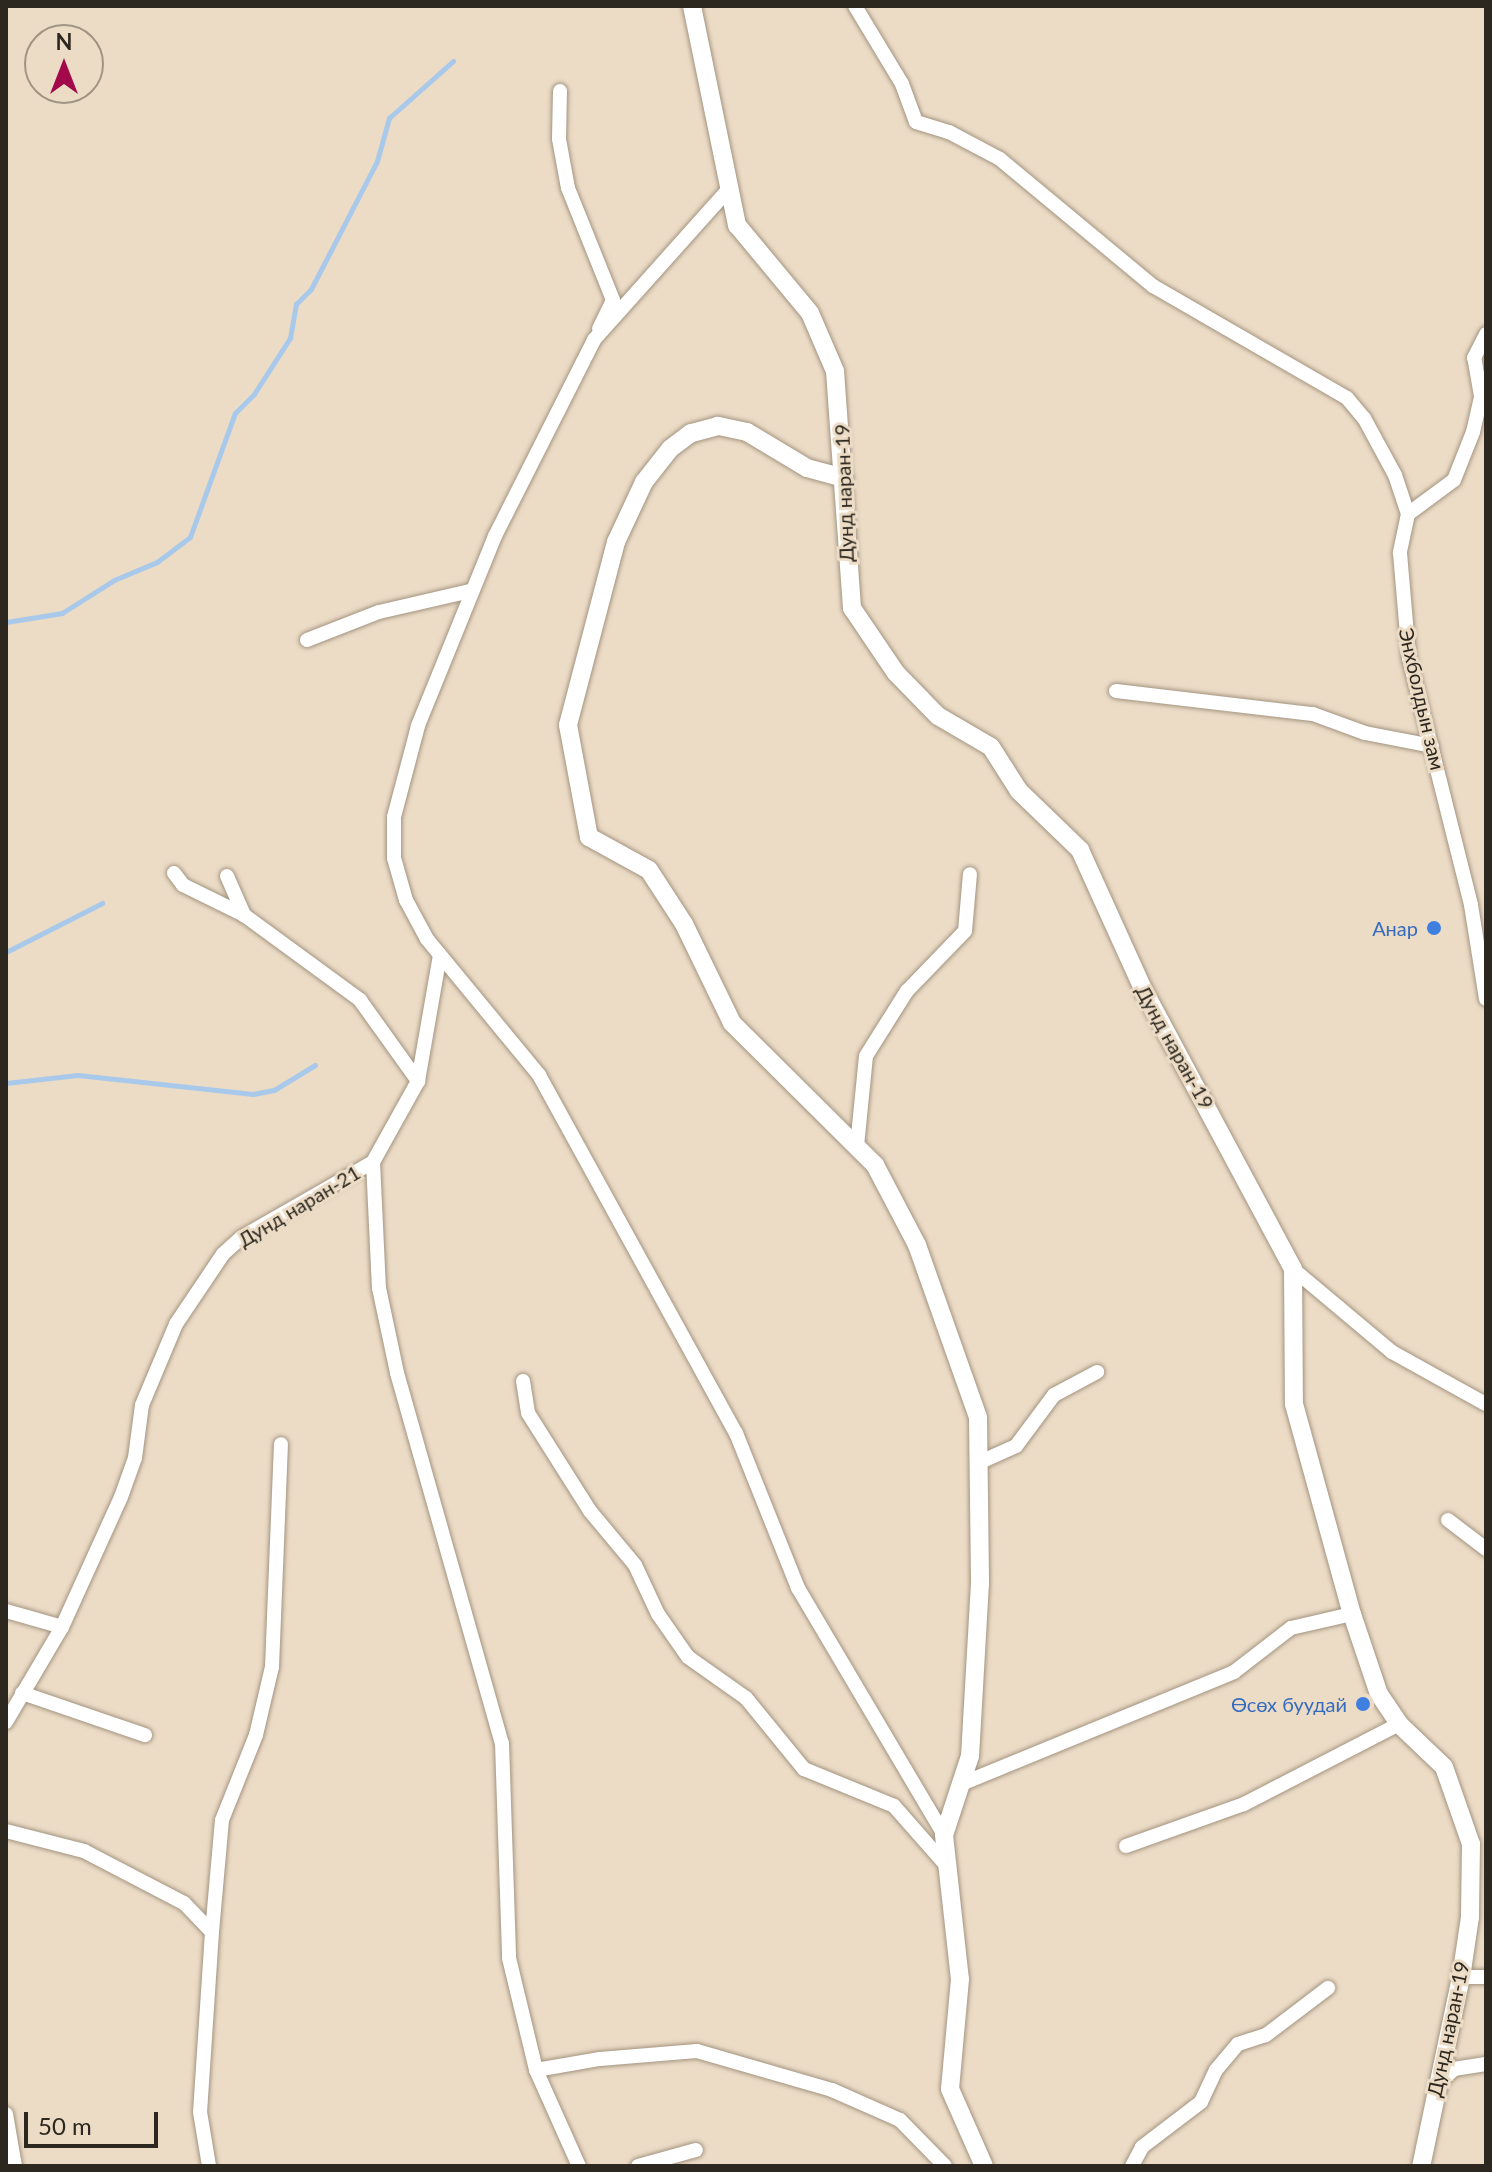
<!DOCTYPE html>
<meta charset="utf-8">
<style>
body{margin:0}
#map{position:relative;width:1492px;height:2172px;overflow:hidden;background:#ecdcc6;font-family:Lato,sans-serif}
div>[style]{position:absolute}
.stream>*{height:5px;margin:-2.5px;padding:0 2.5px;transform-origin:2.5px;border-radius:2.5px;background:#a9c9eb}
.roads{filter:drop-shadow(0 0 2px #a39480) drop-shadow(0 0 2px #a39480)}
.minor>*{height:14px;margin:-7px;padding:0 7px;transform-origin:7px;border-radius:7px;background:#fff}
.tertiary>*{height:18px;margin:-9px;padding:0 9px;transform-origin:9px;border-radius:9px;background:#fff}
.dots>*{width:22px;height:22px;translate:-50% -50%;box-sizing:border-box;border:4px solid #ecdcc6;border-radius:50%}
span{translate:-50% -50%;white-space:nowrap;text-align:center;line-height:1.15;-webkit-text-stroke:6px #ecdcc6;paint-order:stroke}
.street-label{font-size:20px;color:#2d281f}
.shop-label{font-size:20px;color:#366cbe}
.right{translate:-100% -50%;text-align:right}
.frame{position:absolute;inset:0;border:8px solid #2d281f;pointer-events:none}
.north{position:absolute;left:24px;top:24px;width:80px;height:80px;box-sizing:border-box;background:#ecdcc6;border:2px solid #a09483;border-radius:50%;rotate:0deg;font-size:22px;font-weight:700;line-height:32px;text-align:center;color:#2d281f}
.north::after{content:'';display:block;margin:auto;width:28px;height:36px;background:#a1094b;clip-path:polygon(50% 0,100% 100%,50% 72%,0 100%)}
.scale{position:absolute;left:24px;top:2112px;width:134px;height:36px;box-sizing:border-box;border:4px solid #2d281f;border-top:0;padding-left:10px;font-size:24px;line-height:28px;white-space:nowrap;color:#2d281f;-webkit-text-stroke:6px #ecdcc6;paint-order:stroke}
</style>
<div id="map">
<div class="stream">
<div style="left:6px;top:622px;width:57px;rotate:-9.1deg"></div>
<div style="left:62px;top:613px;width:62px;rotate:-32.4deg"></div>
<div style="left:114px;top:580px;width:47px;rotate:-22.7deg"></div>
<div style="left:157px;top:562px;width:41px;rotate:-37.1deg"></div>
<div style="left:190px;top:537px;width:132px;rotate:-70.1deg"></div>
<div style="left:235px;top:413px;width:27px;rotate:-45deg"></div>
<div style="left:254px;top:394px;width:67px;rotate:-57.3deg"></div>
<div style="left:290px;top:338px;width:35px;rotate:-80deg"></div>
<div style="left:296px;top:304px;width:21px;rotate:-45deg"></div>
<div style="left:311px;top:289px;width:144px;rotate:-62.7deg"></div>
<div style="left:377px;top:161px;width:45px;rotate:-74.4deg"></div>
<div style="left:389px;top:118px;width:86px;rotate:-41.7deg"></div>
<div style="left:6px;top:952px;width:108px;rotate:-27deg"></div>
<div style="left:6px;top:1083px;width:72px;rotate:-6.3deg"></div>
<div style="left:78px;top:1075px;width:176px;rotate:6.2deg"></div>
<div style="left:253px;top:1094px;width:21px;rotate:-11deg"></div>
<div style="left:274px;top:1090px;width:48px;rotate:-31.4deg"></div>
</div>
<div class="roads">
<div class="minor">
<div style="left:855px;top:6px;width:91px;rotate:58.9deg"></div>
<div style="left:902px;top:84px;width:40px;rotate:69.8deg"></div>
<div style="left:916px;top:122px;width:34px;rotate:17deg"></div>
<div style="left:949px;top:132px;width:58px;rotate:27.9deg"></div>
<div style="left:1000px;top:159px;width:199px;rotate:39.7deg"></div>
<div style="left:1153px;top:286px;width:224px;rotate:30deg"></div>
<div style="left:1347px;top:398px;width:26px;rotate:50deg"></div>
<div style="left:1364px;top:418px;width:65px;rotate:61.5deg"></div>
<div style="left:1395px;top:475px;width:41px;rotate:71.6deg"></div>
<div style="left:1408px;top:514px;width:40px;rotate:102deg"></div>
<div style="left:1400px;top:553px;width:105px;rotate:85.1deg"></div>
<div style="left:1409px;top:658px;width:255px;rotate:75.9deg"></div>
<div style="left:1471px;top:905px;width:95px;rotate:80.9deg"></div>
<div style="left:560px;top:91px;width:48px;rotate:91.2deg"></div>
<div style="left:559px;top:139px;width:50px;rotate:79.6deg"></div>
<div style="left:568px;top:188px;width:121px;rotate:68.1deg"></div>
<div style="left:613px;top:300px;width:32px;rotate:116deg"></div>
<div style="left:727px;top:191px;width:200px;rotate:131.8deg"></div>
<div style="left:594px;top:340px;width:220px;rotate:116.8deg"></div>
<div style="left:495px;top:536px;width:205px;rotate:112.1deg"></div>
<div style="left:418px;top:726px;width:94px;rotate:104.8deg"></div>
<div style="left:394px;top:817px;width:41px;rotate:90deg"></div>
<div style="left:394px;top:858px;width:44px;rotate:74.1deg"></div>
<div style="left:406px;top:900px;width:44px;rotate:61.7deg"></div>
<div style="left:427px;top:939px;width:176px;rotate:50.5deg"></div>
<div style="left:539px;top:1075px;width:409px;rotate:61.2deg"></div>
<div style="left:736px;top:1433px;width:167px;rotate:68.2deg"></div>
<div style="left:798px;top:1588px;width:287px;rotate:59.4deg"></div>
<div style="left:1408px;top:514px;width:57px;rotate:-36.5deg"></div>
<div style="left:1454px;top:480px;width:52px;rotate:-68.4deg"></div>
<div style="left:1473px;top:432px;width:37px;rotate:-77deg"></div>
<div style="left:1481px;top:396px;width:39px;rotate:-100deg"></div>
<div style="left:1474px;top:358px;width:27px;rotate:-63deg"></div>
<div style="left:307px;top:640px;width:77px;rotate:-21.3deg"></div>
<div style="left:379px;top:612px;width:93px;rotate:-13deg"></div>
<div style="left:1116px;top:691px;width:198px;rotate:6.7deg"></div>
<div style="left:1313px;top:714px;width:55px;rotate:20.1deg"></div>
<div style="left:1365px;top:733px;width:68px;rotate:11deg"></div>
<div style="left:174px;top:873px;width:15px;rotate:53deg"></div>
<div style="left:183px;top:885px;width:68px;rotate:26.2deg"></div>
<div style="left:227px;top:876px;width:43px;rotate:66.4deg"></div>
<div style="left:244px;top:915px;width:144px;rotate:36.2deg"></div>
<div style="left:360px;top:1000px;width:100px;rotate:54.4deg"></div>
<div style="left:857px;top:1146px;width:90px;rotate:-84.3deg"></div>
<div style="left:866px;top:1056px;width:77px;rotate:-57.8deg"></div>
<div style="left:907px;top:991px;width:83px;rotate:-46deg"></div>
<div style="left:965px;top:931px;width:57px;rotate:-85deg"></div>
<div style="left:373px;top:1162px;width:126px;rotate:87.3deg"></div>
<div style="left:379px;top:1288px;width:87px;rotate:78deg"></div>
<div style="left:397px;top:1373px;width:385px;rotate:74.2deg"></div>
<div style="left:502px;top:1743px;width:215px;rotate:88.1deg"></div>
<div style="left:509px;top:1958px;width:115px;rotate:76.4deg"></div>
<div style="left:536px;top:2070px;width:105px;rotate:65.9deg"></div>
<div style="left:1293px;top:1269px;width:129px;rotate:40deg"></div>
<div style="left:1392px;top:1352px;width:107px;rotate:29deg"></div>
<div style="left:523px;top:1381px;width:32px;rotate:81deg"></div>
<div style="left:528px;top:1413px;width:116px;rotate:57.7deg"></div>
<div style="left:590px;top:1511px;width:70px;rotate:50.2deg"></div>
<div style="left:635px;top:1565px;width:54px;rotate:64.9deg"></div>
<div style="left:658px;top:1614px;width:52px;rotate:55.1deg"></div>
<div style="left:688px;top:1657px;width:71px;rotate:35.3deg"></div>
<div style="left:746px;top:1698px;width:92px;rotate:50.8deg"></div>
<div style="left:804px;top:1769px;width:97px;rotate:22.3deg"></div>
<div style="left:894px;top:1806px;width:79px;rotate:48.6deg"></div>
<div style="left:978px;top:1463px;width:42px;rotate:-24.1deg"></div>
<div style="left:1016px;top:1446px;width:64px;rotate:-53.3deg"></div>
<div style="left:1054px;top:1395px;width:49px;rotate:-28.1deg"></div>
<div style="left:1448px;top:1520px;width:48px;rotate:37.3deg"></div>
<div style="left:6px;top:1611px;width:58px;rotate:15.9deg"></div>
<div style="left:22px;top:1693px;width:130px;rotate:18.9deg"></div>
<div style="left:6px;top:1722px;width:110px;rotate:-59.5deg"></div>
<div style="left:62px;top:1627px;width:143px;rotate:-65.6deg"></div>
<div style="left:121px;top:1497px;width:41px;rotate:-70.3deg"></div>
<div style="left:135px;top:1458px;width:53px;rotate:-82.5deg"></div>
<div style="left:142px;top:1405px;width:88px;rotate:-67.2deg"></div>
<div style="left:176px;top:1324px;width:84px;rotate:-56.1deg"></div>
<div style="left:223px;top:1254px;width:25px;rotate:-42deg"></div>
<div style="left:242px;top:1237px;width:151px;rotate:-29.8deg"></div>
<div style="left:373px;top:1162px;width:93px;rotate:-60.9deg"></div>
<div style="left:418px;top:1081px;width:128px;rotate:-80.1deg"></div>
<div style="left:961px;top:1784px;width:295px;rotate:-22.3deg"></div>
<div style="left:1234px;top:1672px;width:72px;rotate:-37.7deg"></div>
<div style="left:1291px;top:1628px;width:63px;rotate:-12.9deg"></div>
<div style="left:6px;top:1831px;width:81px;rotate:14.4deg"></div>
<div style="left:84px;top:1851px;width:113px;rotate:27.5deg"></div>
<div style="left:184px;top:1903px;width:40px;rotate:46deg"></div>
<div style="left:212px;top:1932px;width:180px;rotate:93.8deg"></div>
<div style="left:200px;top:2112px;width:55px;rotate:80.5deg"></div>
<div style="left:1126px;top:1846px;width:125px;rotate:-19.6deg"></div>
<div style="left:1244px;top:1804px;width:174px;rotate:-27.3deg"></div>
<div style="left:212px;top:1932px;width:112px;rotate:-84.9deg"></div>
<div style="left:222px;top:1820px;width:92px;rotate:-68.2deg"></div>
<div style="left:256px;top:1735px;width:70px;rotate:-76.8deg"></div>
<div style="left:272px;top:1667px;width:223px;rotate:-87.7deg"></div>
<div style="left:1461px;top:1977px;width:25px"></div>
<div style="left:536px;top:2070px;width:65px;rotate:-9.8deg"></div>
<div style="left:600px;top:2059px;width:97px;rotate:-4.7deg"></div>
<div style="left:697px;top:2051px;width:141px;rotate:16.1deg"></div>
<div style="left:832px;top:2090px;width:74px;rotate:23.8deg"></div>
<div style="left:900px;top:2120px;width:64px;rotate:45.6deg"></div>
<div style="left:1437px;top:2085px;width:23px;rotate:-43deg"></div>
<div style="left:1454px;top:2069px;width:32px;rotate:-9deg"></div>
<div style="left:6px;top:2114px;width:53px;rotate:80.2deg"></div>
<div style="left:638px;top:2166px;width:60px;rotate:-15.4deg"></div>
<div style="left:1132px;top:2166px;width:21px;rotate:-62deg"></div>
<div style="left:1142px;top:2147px;width:74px;rotate:-37.3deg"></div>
<div style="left:1201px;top:2102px;width:35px;rotate:-65deg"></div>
<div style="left:1216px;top:2070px;width:34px;rotate:-50deg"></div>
<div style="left:1238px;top:2044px;width:29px;rotate:-18deg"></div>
<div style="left:1266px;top:2035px;width:78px;rotate:-37.2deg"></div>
</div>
<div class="tertiary">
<div style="left:692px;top:6px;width:224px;rotate:78.4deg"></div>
<div style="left:737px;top:225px;width:114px;rotate:50.3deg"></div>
<div style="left:810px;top:313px;width:63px;rotate:66.7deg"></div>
<div style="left:835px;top:371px;width:238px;rotate:85.9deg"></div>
<div style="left:852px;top:608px;width:78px;rotate:55.9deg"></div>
<div style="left:896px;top:673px;width:60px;rotate:45.7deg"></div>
<div style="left:938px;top:716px;width:61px;rotate:30.3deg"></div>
<div style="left:991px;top:747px;width:52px;rotate:57.5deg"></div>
<div style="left:1019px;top:791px;width:85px;rotate:44deg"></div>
<div style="left:1080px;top:850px;width:155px;rotate:65.6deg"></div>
<div style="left:1144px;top:991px;width:315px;rotate:61.8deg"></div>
<div style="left:1293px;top:1269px;width:135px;rotate:89.6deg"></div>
<div style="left:1294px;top:1404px;width:218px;rotate:74.6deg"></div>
<div style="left:1352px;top:1614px;width:84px;rotate:71.4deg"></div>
<div style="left:1379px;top:1694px;width:36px;rotate:56deg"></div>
<div style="left:1399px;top:1724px;width:62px;rotate:43.7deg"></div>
<div style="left:1444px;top:1767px;width:82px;rotate:70.7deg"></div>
<div style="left:1471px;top:1844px;width:73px;rotate:90.8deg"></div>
<div style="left:1470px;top:1917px;width:61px;rotate:98.5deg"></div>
<div style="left:1461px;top:1977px;width:193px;rotate:101.9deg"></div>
<div style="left:844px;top:478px;width:38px;rotate:-165deg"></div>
<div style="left:807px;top:468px;width:70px;rotate:-149deg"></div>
<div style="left:747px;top:432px;width:30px;rotate:-168deg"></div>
<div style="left:718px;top:426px;width:28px;rotate:165deg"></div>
<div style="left:691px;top:433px;width:26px;rotate:143deg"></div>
<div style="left:670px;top:449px;width:42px;rotate:128.2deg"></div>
<div style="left:644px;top:482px;width:66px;rotate:115deg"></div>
<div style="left:616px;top:542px;width:189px;rotate:104.7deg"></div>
<div style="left:568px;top:725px;width:114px;rotate:79.4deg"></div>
<div style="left:589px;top:837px;width:68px;rotate:28.8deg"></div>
<div style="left:649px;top:870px;width:64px;rotate:57.1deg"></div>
<div style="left:684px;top:924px;width:110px;rotate:64.1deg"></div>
<div style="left:732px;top:1023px;width:202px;rotate:44.8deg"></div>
<div style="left:875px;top:1165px;width:90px;rotate:62.3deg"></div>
<div style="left:917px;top:1245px;width:182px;rotate:70.5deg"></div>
<div style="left:978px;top:1417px;width:166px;rotate:89.3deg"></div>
<div style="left:980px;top:1583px;width:173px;rotate:93.3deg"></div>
<div style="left:970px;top:1756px;width:83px;rotate:108.2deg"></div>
<div style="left:944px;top:1835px;width:145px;rotate:83.7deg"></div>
<div style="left:960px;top:1979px;width:110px;rotate:95.2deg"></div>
<div style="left:950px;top:2089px;width:84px;rotate:66.2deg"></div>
</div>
</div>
<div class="dots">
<div style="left:1434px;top:928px;background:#3f7fe0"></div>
<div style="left:1363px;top:1704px;background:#3f7fe0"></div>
</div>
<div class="street-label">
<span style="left:844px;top:493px;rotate:-92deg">Дунд наран-19</span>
<span style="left:1422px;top:699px;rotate:77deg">Энхболдын зам</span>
<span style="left:1175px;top:1047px;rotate:61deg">Дунд наран-19</span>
<span style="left:299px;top:1206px;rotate:-31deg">Дунд наран-21</span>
<span style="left:1448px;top:2029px;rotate:-78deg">Дунд наран-19</span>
</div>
<div class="shop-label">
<span class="right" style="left:1418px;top:928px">Анар</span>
<span class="right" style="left:1347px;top:1704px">Өсөх буудай</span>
</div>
<div class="frame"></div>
<div class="north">N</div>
<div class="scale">50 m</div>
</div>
